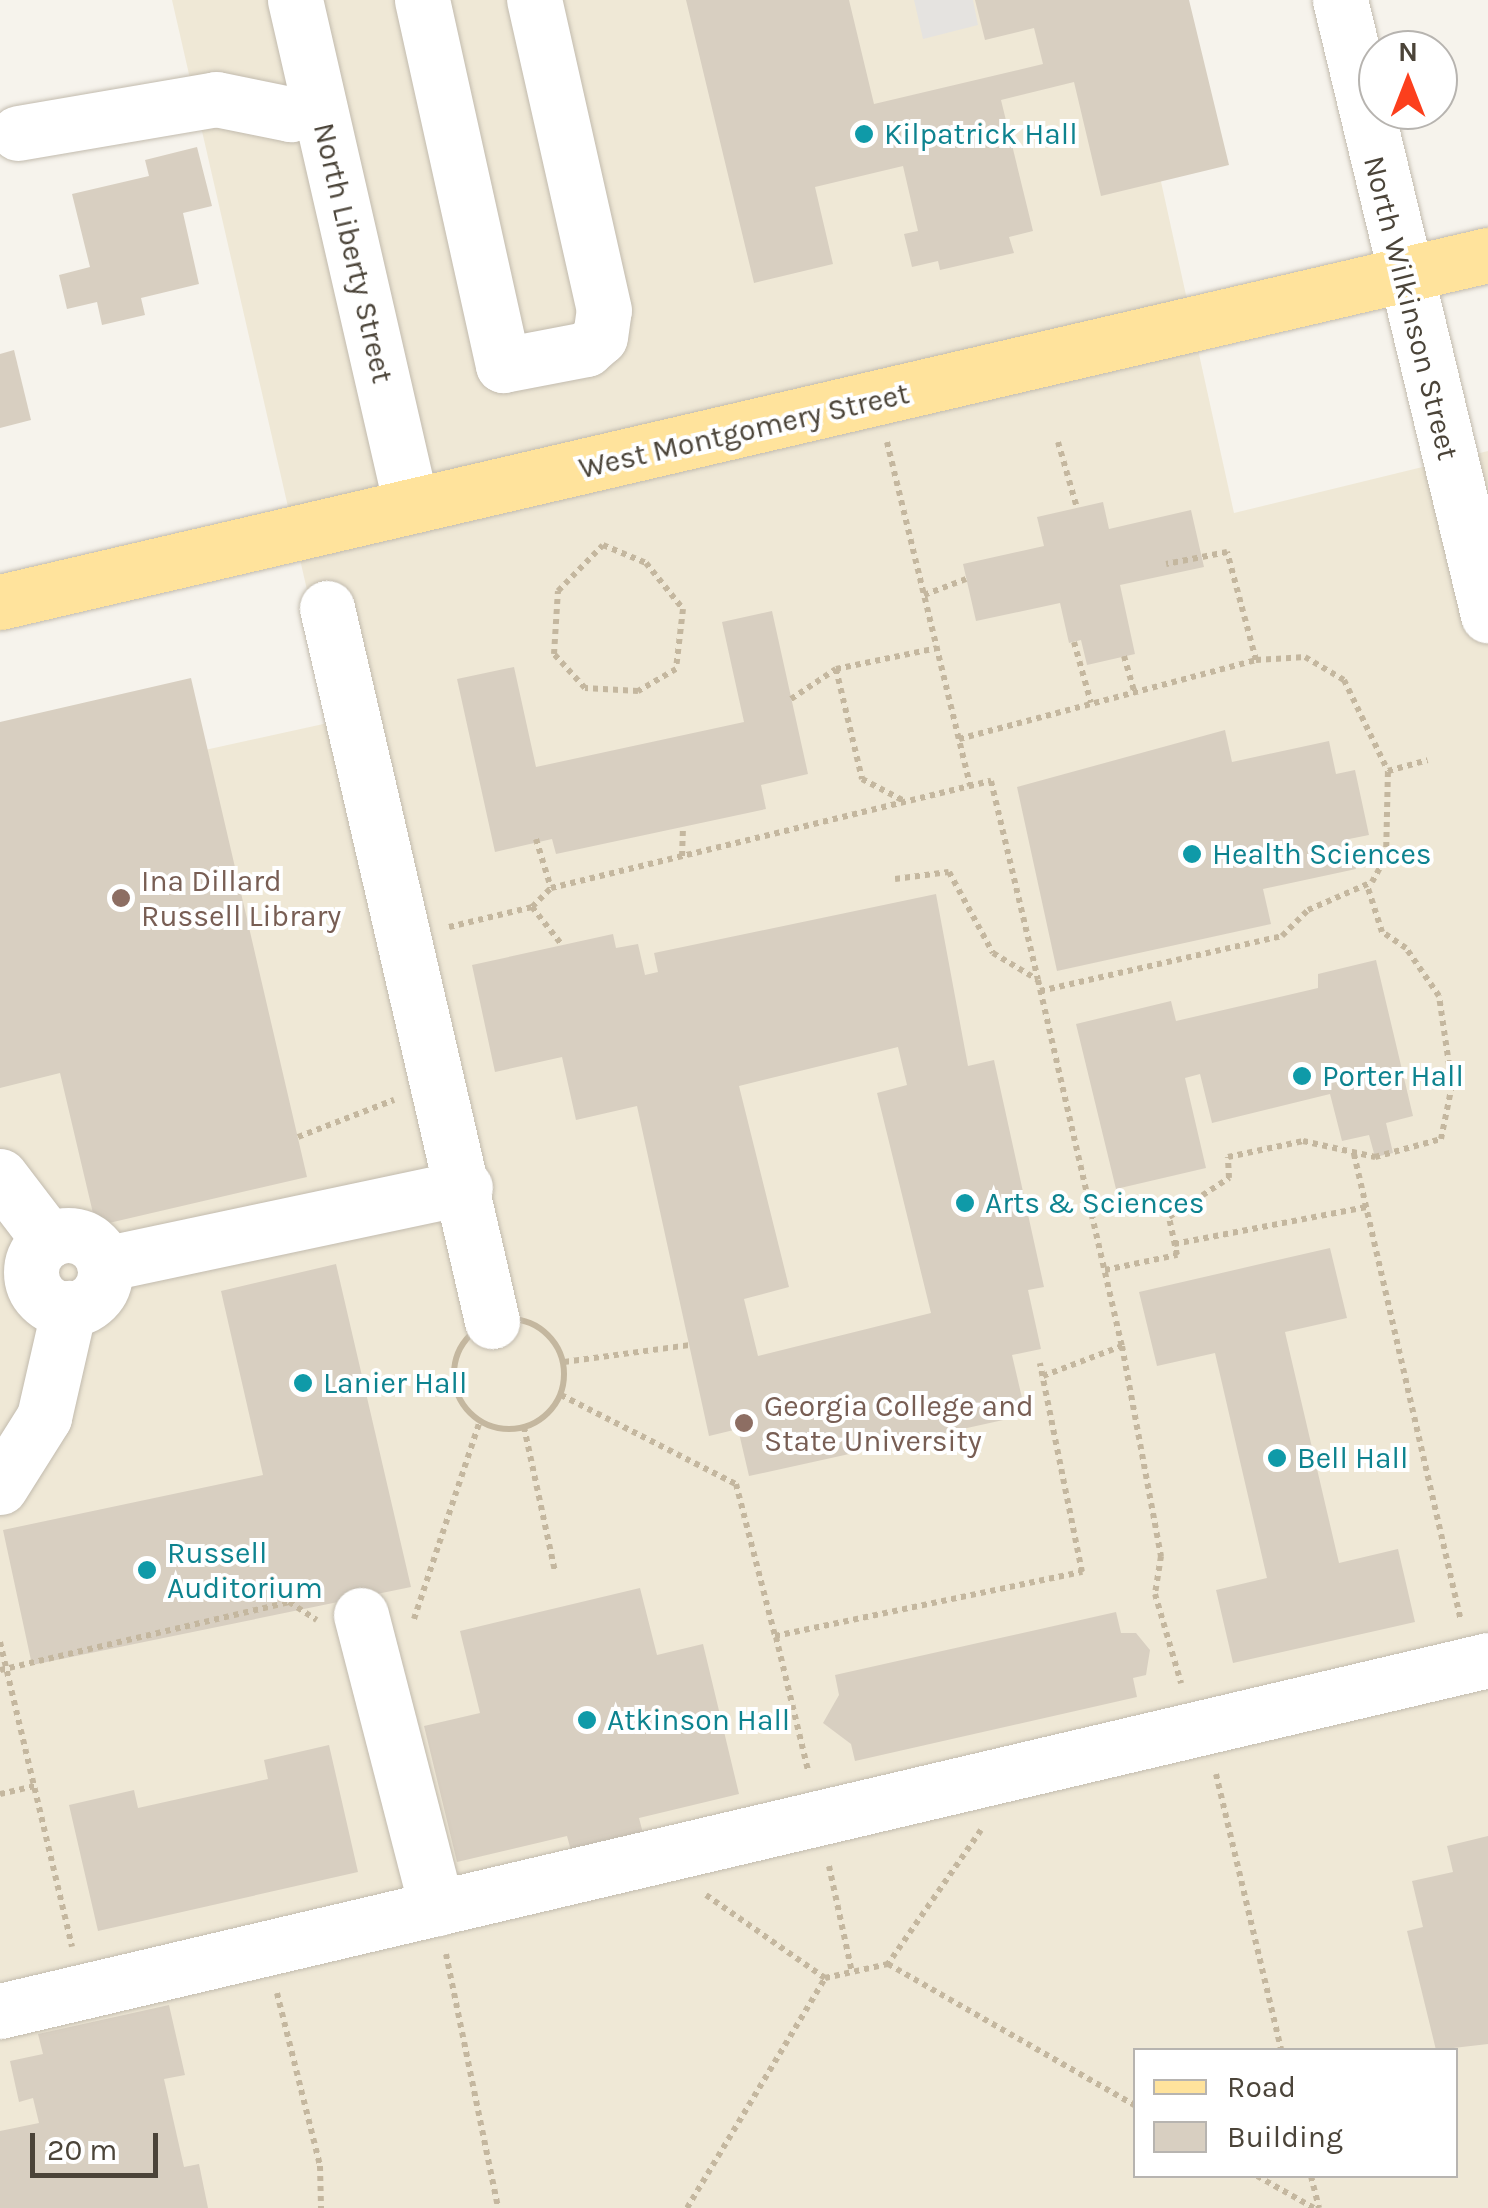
<!DOCTYPE html>
<style>
body{margin:0}
#map{position:relative;width:1488px;height:2208px;overflow:hidden;background:#f6f3ec;font-family:Karla,sans-serif}
div>[style]{position:absolute}
.education>*{inset:0;background:#efe8d6}
.parking>*{inset:0;background:#e5e3e0}
.building>*{inset:0;background:#d8cfc1}
.path>*{height:6px;margin-top:-3px;transform-origin:0;background:repeating-linear-gradient(90deg,#c4b79f 0 5px,transparent 0 10px)}
.path>.ring{margin:-3px;padding:0;box-sizing:content-box;background:none;border:6px solid #c4b79f;border-radius:50%}
.roads{filter:drop-shadow(0 0 2px #c2bbae) drop-shadow(0 0 2px #c2bbae)}
.minor>*{height:55px;margin:-27.5px;padding:0 27.5px;transform-origin:27.5px;border-radius:27.5px;background:#fff}
.minor>.ring{margin:-27.5px;padding:0;box-sizing:content-box;background:none;border:55px solid #fff;border-radius:50%}
.major>*{height:55px;margin:-27.5px;padding:0 27.5px;transform-origin:27.5px;border-radius:27.5px;background:#ffe39c}
.dots>*{width:28px;height:28px;translate:-50% -50%;box-sizing:border-box;border:5px solid #fff;border-radius:50%}
span{translate:-50% -50%;white-space:nowrap;text-align:center;line-height:1.15;-webkit-text-stroke:8px #fff;paint-order:stroke}
.culture-label{font-size:30px;color:#0d838f}
.left{translate:0 -50%;text-align:left}
.street-label{font-size:30px;color:#4b4439}
.education-label{font-size:30px;color:#785e54}
.legend{position:absolute;left:1133px;top:2048px;width:325px;height:130px;box-sizing:border-box;background:#fff;border:2px solid #b7b4b0;margin:0;padding:12px 18px;list-style:none;font-size:30px;color:#4b4439}
.legend li{display:flex;align-items:center;gap:20px;height:50px}
.legend b{width:50px;border:2px solid #b7b4b0}
.north{position:absolute;left:1358px;top:30px;width:100px;height:100px;box-sizing:border-box;background:#fff;border:2px solid #b7b4b0;border-radius:50%;rotate:0deg;font-size:28px;font-weight:700;line-height:40px;text-align:center;color:#4b4439}
.north::after{content:'';display:block;margin:auto;width:35px;height:45px;background:#fc3f1d;clip-path:polygon(50% 0,100% 100%,50% 72%,0 100%)}
.scale{position:absolute;left:30px;top:2133px;width:128px;height:45px;box-sizing:border-box;border:5px solid #4b4439;border-top:0;padding-left:12px;font-size:30px;line-height:35px;white-space:nowrap;color:#4b4439;-webkit-text-stroke:8px #fff;paint-order:stroke}
</style>
<div id="map">
<div class="education">
<div style="clip-path:polygon(evenodd,172px 0,1121px 0,1234px 513px,1488px 451px,1488px 2208px,0 2208px,0 795px,337px 721px,172px 0,1136px 2050px,1456px 2050px,1456px 2176px,1136px 2176px,1136px 2050px)"></div>
</div>
<div class="parking">
<div style="clip-path:polygon(914px 0,973px 0,978px 25px,923px 39px)"></div>
</div>
<div class="building">
<div style="clip-path:polygon(686px 0,849px 0,874px 104px,1043px 64px,1034px 28px,985px 40px,975px 0,1189px 0,1229px 165px,1101px 196px,1074px 82px,1001px 100px,1033px 231px,1009px 237px,1014px 253px,940px 270px,938px 261px,912px 267px,904px 234px,918px 231px,903px 166px,815px 187px,833px 264px,754px 283px)"></div>
<div style="clip-path:polygon(197px 147px,212px 206px,183px 213px,199px 284px,141px 298px,145px 315px,102px 325px,97px 302px,67px 309px,59px 275px,90px 267px,72px 194px,149px 176px,145px 160px)"></div>
<div style="clip-path:polygon(14px 350px,31px 420px,0 428px,0 354px)"></div>
<div style="clip-path:polygon(1103px 502px,1109px 529px,1191px 510px,1204px 567px,1120px 585px,1135px 654px,1087px 665px,1081px 640px,1069px 643px,1060px 603px,976px 621px,963px 564px,1044px 546px,1037px 517px)"></div>
<div style="clip-path:polygon(772px 611px,808px 774px,761px 785px,766px 809px,556px 854px,552px 839px,495px 852px,457px 679px,514px 667px,536px 767px,744px 722px,722px 622px)"></div>
<div style="clip-path:polygon(191px 678px,307px 1177px,96px 1226px,60px 1073px,0 1088px,0 722px)"></div>
<div style="clip-path:polygon(1225px 730px,1232px 762px,1329px 741px,1336px 774px,1355px 770px,1369px 835px,1349px 839px,1356px 869px,1263px 889px,1271px 924px,1057px 971px,1017px 787px)"></div>
<div style="clip-path:polygon(evenodd,936px 894px,968px 1066px,994px 1060px,1044px 1287px,1028px 1290px,1041px 1349px,1012px 1355px,1026px 1415px,749px 1476px,738px 1429px,709px 1436px,637px 1106px,576px 1120px,562px 1057px,495px 1072px,472px 965px,613px 934px,616px 948px,638px 944px,645px 975px,658px 972px,654px 953px,936px 894px,898px 1047px,907px 1085px,877px 1093px,931px 1313px,758px 1356px,744px 1299px,789px 1287px,739px 1086px,898px 1047px)"></div>
<div style="clip-path:polygon(1376px 960px,1413px 1116px,1386px 1123px,1393px 1153px,1375px 1157px,1369px 1135px,1342px 1141px,1330px 1094px,1212px 1123px,1200px 1074px,1185px 1078px,1206px 1168px,1116px 1189px,1076px 1024px,1171px 1001px,1176px 1021px,1318px 988px,1318px 974px)"></div>
<div style="clip-path:polygon(1330px 1248px,1347px 1318px,1285px 1332px,1339px 1563px,1398px 1549px,1415px 1622px,1233px 1663px,1216px 1590px,1267px 1578px,1215px 1353px,1157px 1366px,1139px 1292px)"></div>
<div style="clip-path:polygon(336px 1264px,411px 1587px,32px 1665px,3px 1530px,263px 1475px,221px 1291px)"></div>
<div style="clip-path:polygon(640px 1588px,657px 1655px,703px 1644px,739px 1794px,639px 1818px,645px 1841px,573px 1858px,567px 1836px,457px 1862px,424px 1726px,480px 1713px,460px 1631px)"></div>
<div style="clip-path:polygon(1116px 1612px,1121px 1633px,1136px 1633px,1150px 1650px,1146px 1675px,1133px 1678px,1137px 1697px,855px 1761px,851px 1744px,823px 1723px,839px 1695px,835px 1675px)"></div>
<div style="clip-path:polygon(329px 1745px,358px 1872px,98px 1931px,69px 1805px,134px 1790px,138px 1808px,268px 1779px,264px 1760px)"></div>
<div style="clip-path:polygon(1488px 1836px,1488px 2044px,1436px 2050px,1407px 1931px,1423px 1927px,1412px 1881px,1453px 1872px,1447px 1846px)"></div>
<div style="clip-path:polygon(169px 2005px,185px 2075px,164px 2079px,184px 2167px,199px 2164px,208px 2208px,0 2208px,0 2131px,39px 2123px,33px 2098px,19px 2102px,10px 2061px,43px 2054px,38px 2034px)"></div>
</div>
<div class="path">
<div style="left:887px;top:442px;width:354px;rotate:76.4deg"></div>
<div style="left:1058px;top:442px;width:69px;rotate:73.9deg"></div>
<div style="left:603px;top:545px;width:47px;rotate:22.7deg"></div>
<div style="left:646px;top:563px;width:59px;rotate:51.2deg"></div>
<div style="left:683px;top:609px;width:60px;rotate:96.7deg"></div>
<div style="left:676px;top:669px;width:44px;rotate:149.9deg"></div>
<div style="left:638px;top:691px;width:53px;rotate:-176.8deg"></div>
<div style="left:585px;top:688px;width:46px;rotate:-132.4deg"></div>
<div style="left:554px;top:654px;width:63px;rotate:-86.4deg"></div>
<div style="left:558px;top:591px;width:64px;rotate:-45.6deg"></div>
<div style="left:924px;top:595px;width:45px;rotate:-20.9deg"></div>
<div style="left:1074px;top:642px;width:63px;rotate:74.4deg"></div>
<div style="left:1124px;top:656px;width:36px;rotate:74deg"></div>
<div style="left:1256px;top:660px;width:49px;rotate:-3.5deg"></div>
<div style="left:1305px;top:657px;width:45px;rotate:30.5deg"></div>
<div style="left:1344px;top:680px;width:101px;rotate:64.2deg"></div>
<div style="left:1388px;top:771px;width:41px;rotate:-15.4deg"></div>
<div style="left:836px;top:669px;width:113px;rotate:76.7deg"></div>
<div style="left:862px;top:779px;width:47px;rotate:27.6deg"></div>
<div style="left:791px;top:699px;width:54px;rotate:-33.7deg"></div>
<div style="left:836px;top:669px;width:103px;rotate:-11.7deg"></div>
<div style="left:959px;top:739px;width:307px;rotate:-14.9deg"></div>
<div style="left:1256px;top:660px;width:112px;rotate:-105deg"></div>
<div style="left:1227px;top:552px;width:62px;rotate:168.9deg"></div>
<div style="left:536px;top:839px;width:51px;rotate:73deg"></div>
<div style="left:682px;top:856px;width:29px;rotate:-88deg"></div>
<div style="left:895px;top:879px;width:54px;rotate:-7.4deg"></div>
<div style="left:949px;top:872px;width:92px;rotate:61.5deg"></div>
<div style="left:993px;top:953px;width:52px;rotate:31deg"></div>
<div style="left:1038px;top:980px;width:376px;rotate:77.1deg"></div>
<div style="left:532px;top:907px;width:48px;rotate:51.7deg"></div>
<div style="left:449px;top:927px;width:85px;rotate:-13.5deg"></div>
<div style="left:532px;top:907px;width:27px;rotate:-45deg"></div>
<div style="left:551px;top:888px;width:453px;rotate:-13.7deg"></div>
<div style="left:991px;top:781px;width:204px;rotate:76.7deg"></div>
<div style="left:1040px;top:991px;width:248px;rotate:-12.8deg"></div>
<div style="left:1282px;top:936px;width:37px;rotate:-45deg"></div>
<div style="left:1308px;top:910px;width:70px;rotate:-23.6deg"></div>
<div style="left:1372px;top:882px;width:29px;rotate:-61deg"></div>
<div style="left:1386px;top:857px;width:86px;rotate:-88.7deg"></div>
<div style="left:298px;top:1137px;width:103px;rotate:-21.1deg"></div>
<div style="left:1354px;top:1154px;width:479px;rotate:77.1deg"></div>
<div style="left:1174px;top:1244px;width:196px;rotate:-10.9deg"></div>
<div style="left:1105px;top:1270px;width:74px;rotate:-11.8deg"></div>
<div style="left:1177px;top:1255px;width:39px;rotate:-102deg"></div>
<div style="left:1169px;top:1217px;width:72px;rotate:-33deg"></div>
<div style="left:1229px;top:1178px;width:21px;rotate:-93deg"></div>
<div style="left:1228px;top:1157px;width:77px;rotate:-12deg"></div>
<div style="left:1303px;top:1141px;width:74px;rotate:12.5deg"></div>
<div style="left:1375px;top:1157px;width:68px;rotate:-15.3deg"></div>
<div style="left:1441px;top:1139px;width:55px;rotate:-78.5deg"></div>
<div style="left:1452px;top:1085px;width:90px;rotate:-98.3deg"></div>
<div style="left:1439px;top:996px;width:58px;rotate:-124.5deg"></div>
<div style="left:1406px;top:948px;width:29px;rotate:-146deg"></div>
<div style="left:1382px;top:932px;width:49px;rotate:-107.7deg"></div>
<div class="ring" style="left:454px;top:1319px;width:104px;height:104px"></div>
<div style="left:564px;top:1362px;width:126px;rotate:-7.7deg"></div>
<div style="left:1043px;top:1376px;width:85px;rotate:-20.8deg"></div>
<div style="left:1122px;top:1346px;width:214px;rotate:79.5deg"></div>
<div style="left:1161px;top:1556px;width:38px;rotate:99deg"></div>
<div style="left:1155px;top:1594px;width:93px;rotate:73.7deg"></div>
<div style="left:561px;top:1395px;width:196px;rotate:27deg"></div>
<div style="left:736px;top:1484px;width:157px;rotate:75.6deg"></div>
<div style="left:775px;top:1636px;width:314px;rotate:-11.8deg"></div>
<div style="left:1082px;top:1572px;width:213px;rotate:-101.4deg"></div>
<div style="left:524px;top:1427px;width:148px;rotate:77.9deg"></div>
<div style="left:414px;top:1619px;width:209px;rotate:-71.6deg"></div>
<div style="left:776px;top:1637px;width:137px;rotate:76.5deg"></div>
<div style="left:0;top:1642px;width:313px;rotate:76.7deg"></div>
<div style="left:0;top:1670px;width:297px;rotate:-13.2deg"></div>
<div style="left:289px;top:1602px;width:33px;rotate:33deg"></div>
<div style="left:1216px;top:1774px;width:284px;rotate:76.7deg"></div>
<div style="left:0;top:1794px;width:36px;rotate:-13deg"></div>
<div style="left:981px;top:1830px;width:163px;rotate:124.8deg"></div>
<div style="left:888px;top:1964px;width:286px;rotate:29.8deg"></div>
<div style="left:829px;top:1866px;width:108px;rotate:77.8deg"></div>
<div style="left:706px;top:1895px;width:145px;rotate:34.9deg"></div>
<div style="left:825px;top:1978px;width:65px;rotate:-12.5deg"></div>
<div style="left:446px;top:1954px;width:259px;rotate:78.4deg"></div>
<div style="left:277px;top:1993px;width:178px;rotate:76deg"></div>
<div style="left:320px;top:2166px;width:42px;rotate:88.6deg"></div>
<div style="left:1257px;top:2176px;width:65px;rotate:29.3deg"></div>
<div style="left:1311px;top:2176px;width:33px;rotate:76deg"></div>
<div style="left:687px;top:2208px;width:268px;rotate:-59deg"></div>
</div>
<div class="roads">
<div class="minor">
<div style="left:295px;top:0;width:518px;rotate:77.06deg"></div>
<div style="left:422px;top:0;width:374px;rotate:77.5deg"></div>
<div style="left:503px;top:365px;width:85px;rotate:-10.9deg"></div>
<div style="left:586px;top:349px;width:18px;rotate:-41deg"></div>
<div style="left:600px;top:337px;width:27px;rotate:-82deg"></div>
<div style="left:604px;top:310px;width:318px;rotate:-102.7deg"></div>
<div style="left:1340px;top:0;width:633px;rotate:76.47deg"></div>
<div style="left:18px;top:133px;width:201px;rotate:-9.7deg"></div>
<div style="left:216px;top:99px;width:76px;rotate:11.5deg"></div>
<div style="left:290px;top:114px;width:30px;rotate:-9deg"></div>
<div style="left:327px;top:608px;width:732px;rotate:76.97deg"></div>
<div style="left:0;top:1176px;width:81px;rotate:52.6deg"></div>
<div class="ring" style="left:31px;top:1235px;width:19px;height:19px"></div>
<div style="left:104px;top:1264px;width:369px;rotate:-12deg"></div>
<div style="left:0;top:1487px;width:83px;rotate:-57.8deg"></div>
<div style="left:44px;top:1417px;width:112px;rotate:-77.1deg"></div>
<div style="left:361px;top:1615px;width:303px;rotate:75.5deg"></div>
<div style="left:0;top:2011px;width:1529px;rotate:-13.27deg"></div>
</div>
<div class="major">
<div style="left:0;top:602px;width:1528px;rotate:-13.13deg"></div>
</div>
</div>
<div class="dots">
<div style="left:864px;top:134px;background:#0f9aa8"></div>
<div style="left:1192px;top:854px;background:#0f9aa8"></div>
<div style="left:121px;top:898px;background:#8d6e63"></div>
<div style="left:1302px;top:1076px;background:#0f9aa8"></div>
<div style="left:965px;top:1203px;background:#0f9aa8"></div>
<div style="left:303px;top:1383px;background:#0f9aa8"></div>
<div style="left:744px;top:1423px;background:#8d6e63"></div>
<div style="left:1277px;top:1458px;background:#0f9aa8"></div>
<div style="left:147px;top:1570px;background:#0f9aa8"></div>
<div style="left:587px;top:1720px;background:#0f9aa8"></div>
</div>
<div class="culture-label">
<span class="left" style="left:884px;top:134px">Kilpatrick Hall</span>
<span class="left" style="left:1212px;top:854px">Health Sciences</span>
<span class="left" style="left:1322px;top:1076px">Porter Hall</span>
<span class="left" style="left:985px;top:1203px">Arts &amp; Sciences</span>
<span class="left" style="left:323px;top:1383px">Lanier Hall</span>
<span class="left" style="left:1297px;top:1458px">Bell Hall</span>
<span class="left" style="left:167px;top:1570px">Russell<br>Auditorium</span>
<span class="left" style="left:607px;top:1720px">Atkinson Hall</span>
</div>
<div class="street-label">
<span style="left:353px;top:253px;rotate:77deg">North Liberty Street</span>
<span style="left:1411px;top:308px;rotate:76deg">North Wilkinson Street</span>
<span style="left:744px;top:431px;rotate:-13deg">West Montgomery Street</span>
</div>
<div class="education-label">
<span class="left" style="left:141px;top:898px">Ina Dillard<br>Russell Library</span>
<span class="left" style="left:764px;top:1423px">Georgia College and<br>State University</span>
</div>
<ul class="legend">
<li><b style="height:12px;background:#ffe39c"></b>Road</li>
<li><b style="height:28px;background:#d8cfc1"></b>Building</li>
</ul>
<div class="north">N</div>
<div class="scale">20 m</div>
</div>
